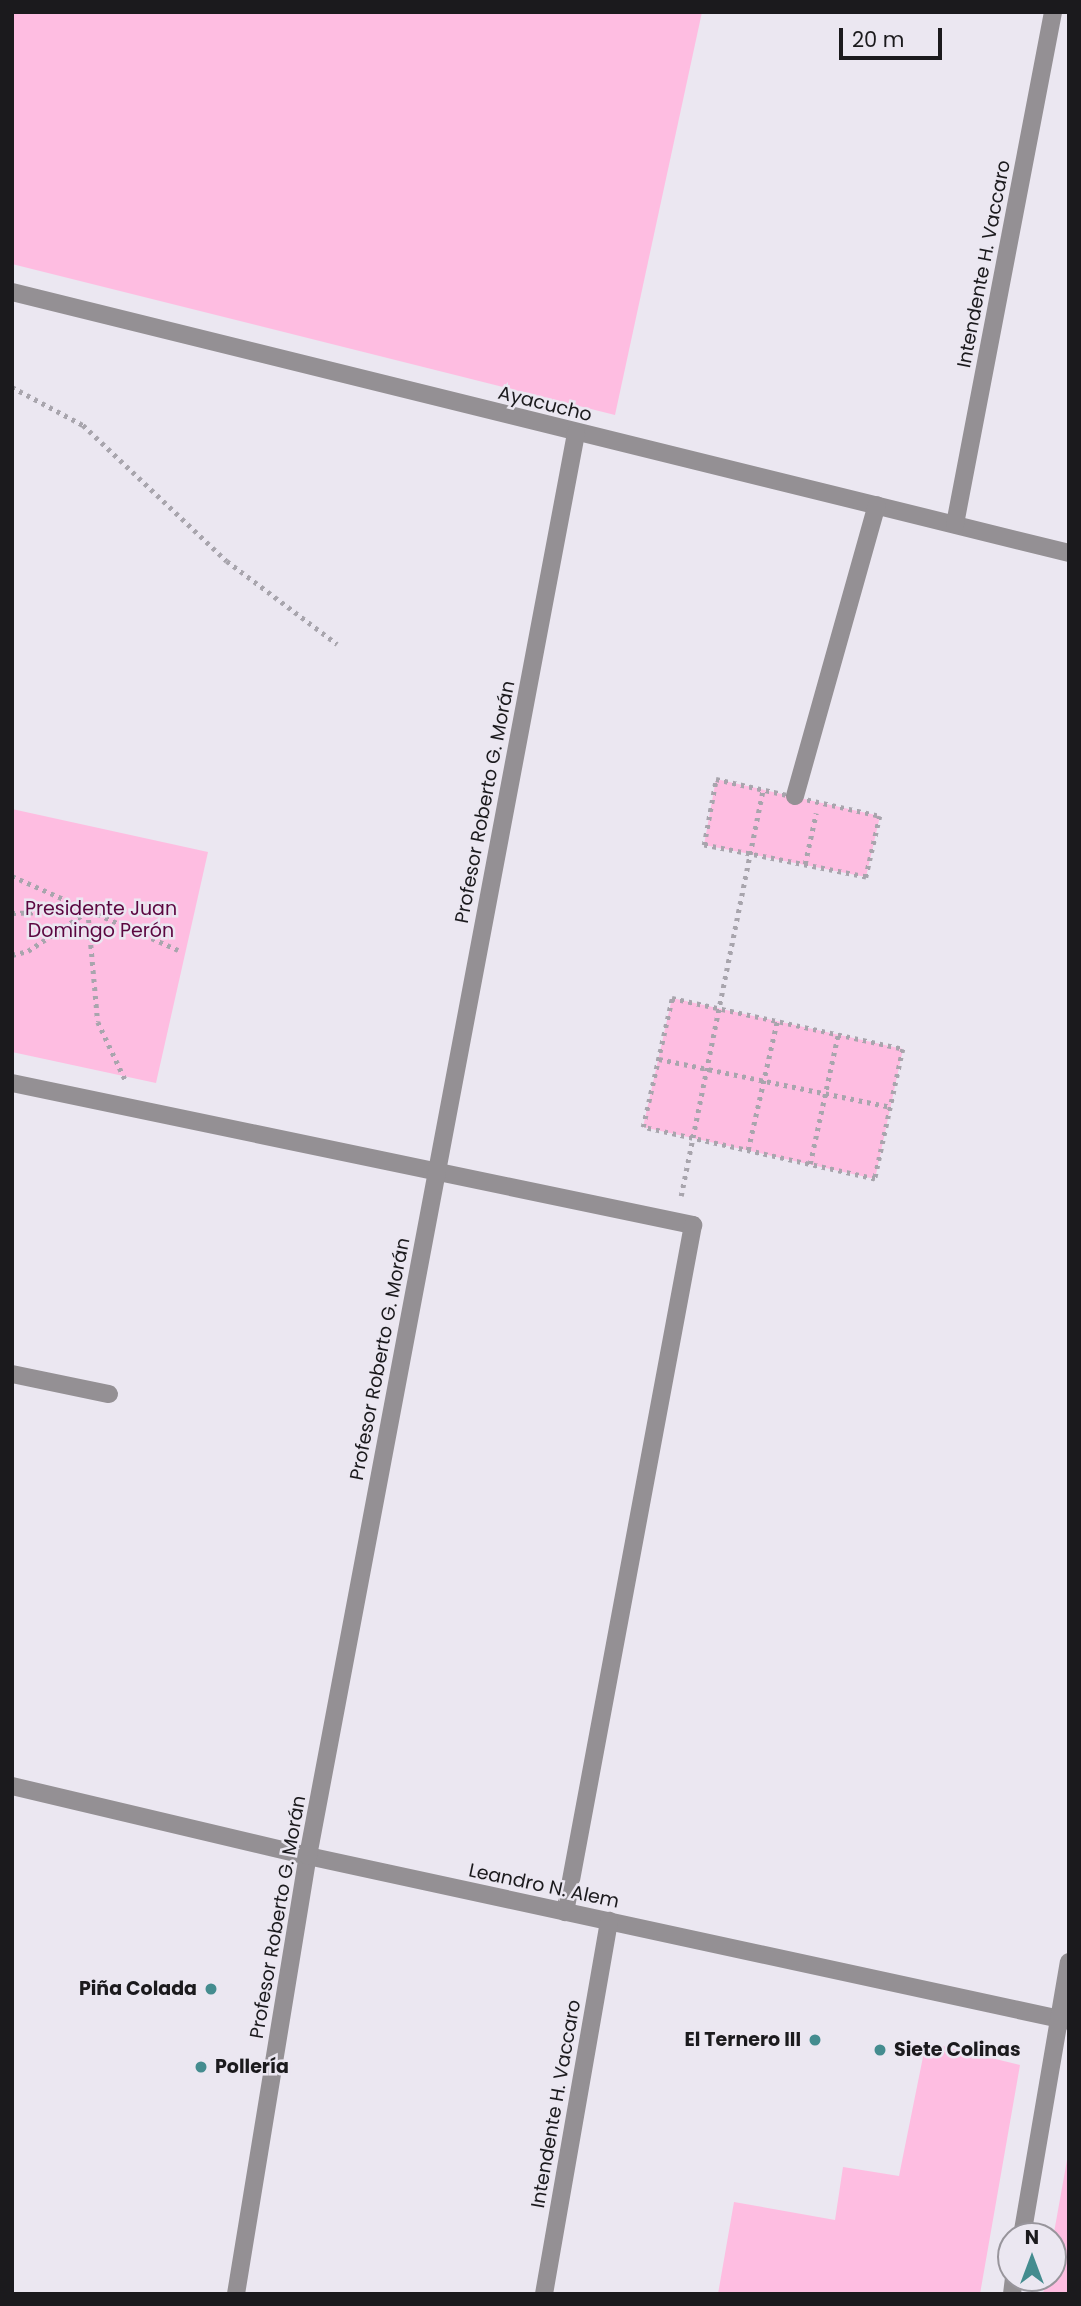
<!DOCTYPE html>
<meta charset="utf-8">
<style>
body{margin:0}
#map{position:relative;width:1081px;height:2306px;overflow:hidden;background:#ebe7f1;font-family:Poppins,sans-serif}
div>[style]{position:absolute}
.green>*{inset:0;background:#febde1}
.path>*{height:4.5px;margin-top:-2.25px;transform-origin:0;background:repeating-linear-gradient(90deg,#a8a5ad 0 3.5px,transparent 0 8.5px)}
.minor>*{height:18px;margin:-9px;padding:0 9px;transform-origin:9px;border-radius:9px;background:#949094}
.dots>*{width:19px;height:19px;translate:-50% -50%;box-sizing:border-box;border:4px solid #ebe7f1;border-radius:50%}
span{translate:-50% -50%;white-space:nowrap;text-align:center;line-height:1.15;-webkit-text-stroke:5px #ebe7f1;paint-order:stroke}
.street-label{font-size:19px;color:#1b1a1d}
.park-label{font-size:19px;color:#5b0640}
.poi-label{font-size:19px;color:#1b1a1d;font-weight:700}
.right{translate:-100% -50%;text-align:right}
.left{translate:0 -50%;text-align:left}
.frame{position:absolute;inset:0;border:14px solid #1b1a1d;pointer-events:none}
.north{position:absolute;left:997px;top:2222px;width:70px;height:70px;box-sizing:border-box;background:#ebe7f1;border:2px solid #98959c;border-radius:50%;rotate:0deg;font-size:19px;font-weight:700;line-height:28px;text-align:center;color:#1b1a1d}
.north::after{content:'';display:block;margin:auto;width:24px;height:32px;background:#448c8f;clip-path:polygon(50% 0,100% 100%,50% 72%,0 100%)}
.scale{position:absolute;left:839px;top:28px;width:103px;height:32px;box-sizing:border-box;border:4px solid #1b1a1d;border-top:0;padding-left:9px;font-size:21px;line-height:24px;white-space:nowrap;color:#1b1a1d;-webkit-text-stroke:5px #ebe7f1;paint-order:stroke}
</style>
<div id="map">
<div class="green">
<div style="clip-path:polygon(12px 12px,702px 12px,615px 415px,12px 264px)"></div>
<div style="clip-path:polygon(716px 779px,880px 816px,866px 877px,704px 845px)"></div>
<div style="clip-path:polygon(12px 809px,208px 852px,156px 1083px,12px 1052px)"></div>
<div style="clip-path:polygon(672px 998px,903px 1049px,875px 1179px,643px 1127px)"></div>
<div style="clip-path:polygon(926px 2042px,1020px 2065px,980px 2294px,718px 2294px,734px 2202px,835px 2220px,843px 2167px,899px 2176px)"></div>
<div style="clip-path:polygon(1069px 2149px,1069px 2294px,1043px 2294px,1046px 2278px,1053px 2278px,1053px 2238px)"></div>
</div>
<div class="path">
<div style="left:12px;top:387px;width:81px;rotate:28.2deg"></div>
<div style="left:83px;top:425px;width:198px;rotate:43.4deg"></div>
<div style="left:227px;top:561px;width:138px;rotate:37deg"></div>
<div style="left:716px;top:779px;width:168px;rotate:12.7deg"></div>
<div style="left:880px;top:816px;width:63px;rotate:102.9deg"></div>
<div style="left:866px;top:877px;width:165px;rotate:-168.8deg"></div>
<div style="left:704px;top:845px;width:67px;rotate:-79.7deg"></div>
<div style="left:805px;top:864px;width:52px;rotate:-77.8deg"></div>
<div style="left:12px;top:876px;width:182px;rotate:24deg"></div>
<div style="left:88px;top:911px;width:111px;rotate:84.9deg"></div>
<div style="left:98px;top:1022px;width:63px;rotate:64.7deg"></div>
<div style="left:12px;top:913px;width:75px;rotate:-1.5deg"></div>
<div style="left:12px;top:955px;width:16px;rotate:-14deg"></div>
<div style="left:28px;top:951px;width:71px;rotate:-33.5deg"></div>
<div style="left:672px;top:998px;width:237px;rotate:12.4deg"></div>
<div style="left:903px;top:1049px;width:133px;rotate:102.2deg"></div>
<div style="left:875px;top:1179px;width:238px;rotate:-167.4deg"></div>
<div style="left:643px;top:1127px;width:132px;rotate:-77.3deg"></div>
<div style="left:659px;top:1059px;width:237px;rotate:11.7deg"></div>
<div style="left:748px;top:1150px;width:132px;rotate:-77.3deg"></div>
<div style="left:810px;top:1164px;width:132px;rotate:-77.8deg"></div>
<div style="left:681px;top:1196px;width:416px;rotate:-78.6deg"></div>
</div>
<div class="minor">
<div style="left:12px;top:292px;width:1089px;rotate:13.87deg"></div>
<div style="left:955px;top:524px;width:521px;rotate:-79.16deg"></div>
<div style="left:795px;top:796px;width:302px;rotate:-74.3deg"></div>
<div style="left:12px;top:1083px;width:696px;rotate:11.78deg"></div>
<div style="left:693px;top:1225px;width:699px;rotate:100.55deg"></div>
<div style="left:12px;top:1374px;width:99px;rotate:11.7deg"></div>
<div style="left:12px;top:1786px;width:304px;rotate:13.3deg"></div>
<div style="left:308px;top:1856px;width:779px;rotate:12.23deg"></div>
<div style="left:1022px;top:2236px;width:278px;rotate:-80.3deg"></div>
<div style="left:236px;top:2294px;width:444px;rotate:-80.7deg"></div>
<div style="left:308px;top:1856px;width:1448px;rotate:-79.33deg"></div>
<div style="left:544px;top:2294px;width:379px;rotate:-80.1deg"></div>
<div style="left:1012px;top:2294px;width:16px;rotate:-83deg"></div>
</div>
<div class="dots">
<div style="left:211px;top:1989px;background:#448c8f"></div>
<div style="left:815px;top:2040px;background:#448c8f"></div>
<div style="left:880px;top:2050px;background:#448c8f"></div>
<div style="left:201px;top:2067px;background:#448c8f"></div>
</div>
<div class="street-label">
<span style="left:984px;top:264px;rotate:-79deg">Intendente H. Vaccaro</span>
<span style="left:545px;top:404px;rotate:14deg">Ayacucho</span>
<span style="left:485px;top:802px;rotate:-79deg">Profesor Roberto G. Morán</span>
<span style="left:380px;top:1359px;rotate:-79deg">Profesor Roberto G. Morán</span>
<span style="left:544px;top:1886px;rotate:12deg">Leandro N. Alem</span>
<span style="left:278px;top:1917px;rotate:-80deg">Profesor Roberto G. Morán</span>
<span style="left:556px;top:2104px;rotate:-80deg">Intendente H. Vaccaro</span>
</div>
<div class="park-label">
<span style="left:101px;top:920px">Presidente Juan<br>Domingo Perón</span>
</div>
<div class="poi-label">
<span class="right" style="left:197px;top:1989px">Piña Colada</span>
<span class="right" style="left:801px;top:2040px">El Ternero III</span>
<span class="left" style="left:894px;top:2050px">Siete Colinas</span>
<span class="left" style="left:215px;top:2067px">Pollería</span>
</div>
<div class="frame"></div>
<div class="north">N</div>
<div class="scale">20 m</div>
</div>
